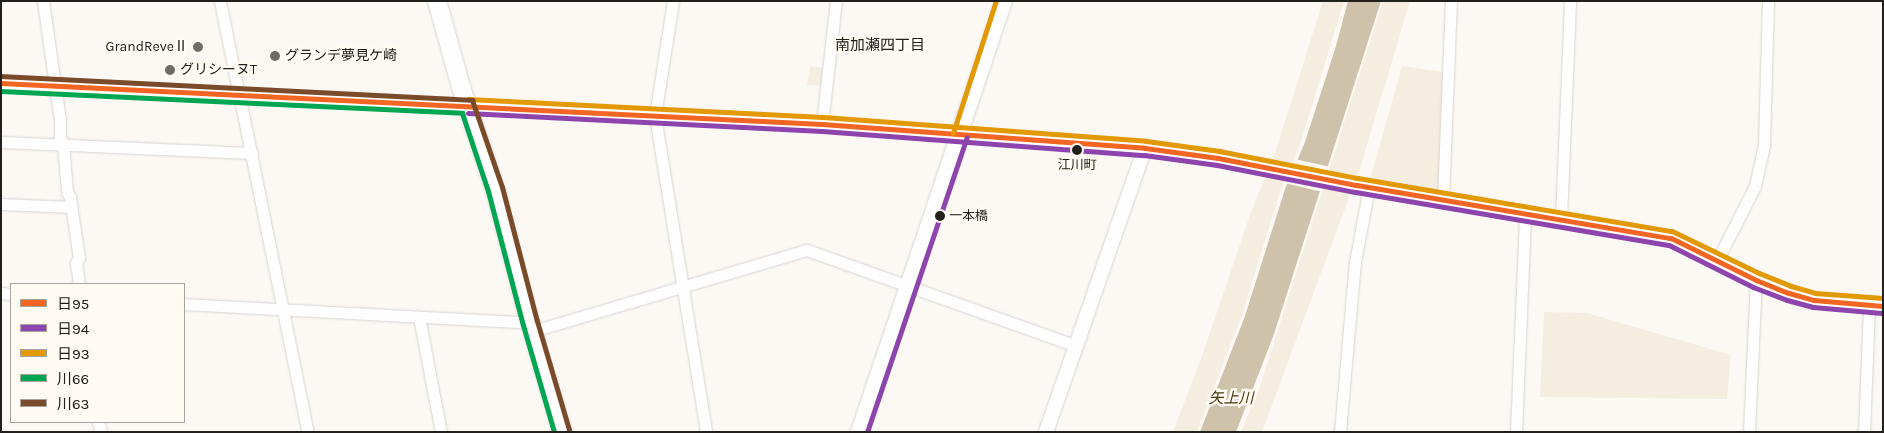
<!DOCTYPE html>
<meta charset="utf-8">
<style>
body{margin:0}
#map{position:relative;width:1884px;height:433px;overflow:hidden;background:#fcf9f5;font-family:Karla,"Noto Sans JP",sans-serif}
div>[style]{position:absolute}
.green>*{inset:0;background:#f4ede0}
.water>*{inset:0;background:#cec2aa}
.pier>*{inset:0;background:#fcf9f5}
.roads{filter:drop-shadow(0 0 1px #d6d4d1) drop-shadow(0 0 1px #d6d4d1)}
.minor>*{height:11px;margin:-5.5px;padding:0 5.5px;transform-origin:5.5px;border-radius:5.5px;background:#fffefe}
.tertiary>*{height:14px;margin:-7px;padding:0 7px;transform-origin:7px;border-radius:7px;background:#fffefe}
.secondary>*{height:16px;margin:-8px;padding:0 8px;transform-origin:8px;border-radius:8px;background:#fffefe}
.primary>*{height:18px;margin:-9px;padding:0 9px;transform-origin:9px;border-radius:9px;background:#fffefe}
.bus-1>*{height:5px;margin:-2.5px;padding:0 2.5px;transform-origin:2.5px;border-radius:2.5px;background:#f26522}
.bus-2>*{height:5px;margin:-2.5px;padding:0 2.5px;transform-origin:2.5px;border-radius:2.5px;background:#8e44ad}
.bus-3>*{height:5px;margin:-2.5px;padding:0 2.5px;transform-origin:2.5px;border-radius:2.5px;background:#e29903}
.bus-4>*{height:5px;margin:-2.5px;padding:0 2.5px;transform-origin:2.5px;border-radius:2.5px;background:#00a651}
.bus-5>*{height:5px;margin:-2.5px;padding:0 2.5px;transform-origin:2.5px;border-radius:2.5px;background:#7a4b2a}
.dots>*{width:14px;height:14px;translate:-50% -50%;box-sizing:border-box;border:2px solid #fffaf2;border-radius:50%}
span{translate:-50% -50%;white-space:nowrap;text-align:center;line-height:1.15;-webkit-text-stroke:5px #fffaf2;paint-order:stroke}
.bus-label{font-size:13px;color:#22201d}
.left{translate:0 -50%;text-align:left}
.poi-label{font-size:14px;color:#22201d}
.right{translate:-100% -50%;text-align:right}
.neighbourhood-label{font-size:15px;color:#22201d}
.water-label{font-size:15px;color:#4b380f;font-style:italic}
.frame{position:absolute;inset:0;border:2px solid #22201d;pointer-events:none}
.legend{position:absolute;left:10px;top:283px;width:175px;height:140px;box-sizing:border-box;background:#fffaf2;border:1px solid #a7a39d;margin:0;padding:6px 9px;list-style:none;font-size:15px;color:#22201d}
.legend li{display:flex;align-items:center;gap:10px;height:25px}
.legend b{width:25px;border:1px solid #a7a39d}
</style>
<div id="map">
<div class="green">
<div style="clip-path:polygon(1323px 1px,1344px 1px,1300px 145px,1281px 189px,1242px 315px,1197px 432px,1173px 432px,1203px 353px,1251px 212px,1275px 153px)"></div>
<div style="clip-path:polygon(1383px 1px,1410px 1px,1360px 168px,1262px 432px,1241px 432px,1258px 392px)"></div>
<div style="clip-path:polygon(810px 66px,823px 68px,821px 86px,807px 85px)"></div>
<div style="clip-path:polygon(1402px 66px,1443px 72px,1440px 191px,1370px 180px)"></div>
<div style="clip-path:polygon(1544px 312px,1587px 313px,1731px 355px,1727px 399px,1540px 397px)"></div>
</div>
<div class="water">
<div style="clip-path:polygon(1348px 1px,1381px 1px,1274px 334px,1236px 432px,1200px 432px,1245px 316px,1285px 189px,1305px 142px,1336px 46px)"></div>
</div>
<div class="pier">
<div style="clip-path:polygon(1295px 159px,1330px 167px,1328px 172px,1293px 164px)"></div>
<div style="clip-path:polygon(1292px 165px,1328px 173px,1322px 192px,1285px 183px)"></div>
</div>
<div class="roads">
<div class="minor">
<div style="left:43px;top:1px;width:120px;rotate:81.9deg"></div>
<div style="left:60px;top:120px;width:19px;rotate:90deg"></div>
<div style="left:60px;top:139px;width:4px;rotate:45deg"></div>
<div style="left:63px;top:142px;width:50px;rotate:85.4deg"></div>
<div style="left:67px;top:192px;width:6px;rotate:59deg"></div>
<div style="left:70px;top:197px;width:62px;rotate:81.6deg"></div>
<div style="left:79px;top:258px;width:6px;rotate:121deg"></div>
<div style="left:76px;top:263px;width:21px;rotate:82deg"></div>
<div style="left:220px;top:1px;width:440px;rotate:78.5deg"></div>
<div style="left:673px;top:1px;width:116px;rotate:98.9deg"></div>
<div style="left:655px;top:116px;width:320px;rotate:80.8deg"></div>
<div style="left:822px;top:124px;width:124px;rotate:-83.5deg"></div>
<div style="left:1px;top:142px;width:251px;rotate:2.5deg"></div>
<div style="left:1443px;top:199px;width:198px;rotate:-87.7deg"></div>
<div style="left:1px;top:204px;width:70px;rotate:2.5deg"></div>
<div style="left:1561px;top:218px;width:217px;rotate:-87.6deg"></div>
<div style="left:1717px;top:261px;width:84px;rotate:-63.1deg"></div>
<div style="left:1755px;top:186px;width:42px;rotate:-77.6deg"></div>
<div style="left:1764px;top:145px;width:144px;rotate:-88.4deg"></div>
<div style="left:1px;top:293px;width:10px;rotate:6deg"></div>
<div style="left:184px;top:304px;width:347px;rotate:3.1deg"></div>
<div style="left:419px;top:317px;width:117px;rotate:79.2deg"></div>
<div style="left:533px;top:331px;width:286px;rotate:-16.5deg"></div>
<div style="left:807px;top:250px;width:287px;rotate:19.6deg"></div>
<div style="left:98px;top:422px;width:10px;rotate:73deg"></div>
<div style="left:1340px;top:432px;width:171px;rotate:-85deg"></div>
<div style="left:1355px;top:262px;width:76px;rotate:-79.4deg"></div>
<div style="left:1516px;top:432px;width:219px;rotate:-87.6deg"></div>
<div style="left:1749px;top:432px;width:152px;rotate:-87.4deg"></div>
<div style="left:1864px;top:432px;width:127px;rotate:-87.7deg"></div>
</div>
<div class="tertiary">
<div style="left:1px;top:83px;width:822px;rotate:2.86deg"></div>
<div style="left:822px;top:124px;width:324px;rotate:4.2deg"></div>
<div style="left:1145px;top:148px;width:74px;rotate:7.8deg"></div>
<div style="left:1218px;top:158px;width:141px;rotate:11.1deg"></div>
<div style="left:1356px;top:185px;width:308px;rotate:9.5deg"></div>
<div style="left:1660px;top:236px;width:11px;rotate:10deg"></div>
<div style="left:1671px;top:238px;width:95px;rotate:26.3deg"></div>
<div style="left:1756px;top:280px;width:35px;rotate:22deg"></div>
<div style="left:1789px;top:293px;width:26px;rotate:16deg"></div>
<div style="left:1814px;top:300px;width:69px;rotate:5deg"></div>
<div style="left:1046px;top:432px;width:301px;rotate:-70.8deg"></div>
</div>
<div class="secondary">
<div style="left:859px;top:432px;width:455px;rotate:-71.4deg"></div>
</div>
<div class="primary">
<div style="left:437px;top:1px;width:89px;rotate:74.4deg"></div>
<div style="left:461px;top:87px;width:108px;rotate:71.6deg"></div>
<div style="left:495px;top:189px;width:138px;rotate:75.4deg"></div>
<div style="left:530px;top:323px;width:114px;rotate:73.6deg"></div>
</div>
</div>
<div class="bus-1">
<div style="left:1px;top:83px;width:822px;rotate:2.86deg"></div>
<div style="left:822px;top:124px;width:324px;rotate:4.2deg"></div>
<div style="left:1145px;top:148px;width:74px;rotate:7.8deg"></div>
<div style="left:1218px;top:158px;width:141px;rotate:11.1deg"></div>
<div style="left:1356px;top:185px;width:319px;rotate:9.6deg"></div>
<div style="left:1671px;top:238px;width:95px;rotate:26.3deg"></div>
<div style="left:1756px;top:280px;width:35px;rotate:22deg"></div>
<div style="left:1789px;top:293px;width:26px;rotate:16deg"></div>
<div style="left:1814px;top:300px;width:69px;rotate:5deg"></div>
</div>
<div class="bus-2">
<div style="left:468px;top:113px;width:354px;rotate:2.9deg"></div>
<div style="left:822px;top:131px;width:323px;rotate:4.3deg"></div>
<div style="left:1144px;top:155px;width:74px;rotate:7.8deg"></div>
<div style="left:1217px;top:165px;width:141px;rotate:11.1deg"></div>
<div style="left:1355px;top:192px;width:318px;rotate:9.6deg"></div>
<div style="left:1669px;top:245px;width:94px;rotate:26.6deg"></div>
<div style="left:1753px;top:287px;width:36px;rotate:21deg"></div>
<div style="left:1787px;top:300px;width:27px;rotate:15deg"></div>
<div style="left:1813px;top:307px;width:69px;rotate:5deg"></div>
<div style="left:867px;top:432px;width:311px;rotate:-71.3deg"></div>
</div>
<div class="bus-3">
<div style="left:468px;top:99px;width:355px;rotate:2.9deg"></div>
<div style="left:823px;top:117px;width:324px;rotate:4.2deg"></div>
<div style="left:1146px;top:141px;width:74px;rotate:7.8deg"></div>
<div style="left:1219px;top:151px;width:141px;rotate:11.1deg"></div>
<div style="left:1357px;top:178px;width:319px;rotate:9.6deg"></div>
<div style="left:1672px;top:231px;width:97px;rotate:25.8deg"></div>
<div style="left:1759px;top:273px;width:35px;rotate:22deg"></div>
<div style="left:1791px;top:286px;width:25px;rotate:16deg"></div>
<div style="left:1815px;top:293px;width:68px;rotate:4.2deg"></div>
<div style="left:953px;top:133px;width:139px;rotate:-72deg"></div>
</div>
<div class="bus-4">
<div style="left:1px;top:91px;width:462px;rotate:2.7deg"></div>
<div style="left:462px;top:113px;width:82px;rotate:71.6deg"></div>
<div style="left:488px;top:191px;width:138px;rotate:75.4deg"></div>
<div style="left:523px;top:325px;width:111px;rotate:73.8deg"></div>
</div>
<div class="bus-5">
<div style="left:1px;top:76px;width:472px;rotate:2.9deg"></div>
<div style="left:472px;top:100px;width:92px;rotate:71deg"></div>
<div style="left:502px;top:187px;width:138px;rotate:75.4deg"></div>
<div style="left:537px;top:321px;width:114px;rotate:73.6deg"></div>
</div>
<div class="dots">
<div style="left:198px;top:47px;background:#6e6c69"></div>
<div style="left:275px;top:56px;background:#6e6c69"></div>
<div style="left:170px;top:70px;background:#6e6c69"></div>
<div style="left:1077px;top:150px;background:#22201d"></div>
<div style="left:940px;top:216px;background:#22201d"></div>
</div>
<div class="bus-label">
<span style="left:1077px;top:165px">江川町</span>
<span class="left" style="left:949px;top:216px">一本橋</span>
</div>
<div class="poi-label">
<span class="right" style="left:188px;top:47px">GrandReveⅡ</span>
<span class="left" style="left:285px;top:56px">グランデ夢見ケ崎</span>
<span class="left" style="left:180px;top:70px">グリシーヌT</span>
</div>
<div class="neighbourhood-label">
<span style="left:880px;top:46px">南加瀬四丁目</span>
</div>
<div class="water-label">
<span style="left:1231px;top:399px">矢上川</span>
</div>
<div class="frame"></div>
<ul class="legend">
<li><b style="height:6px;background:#f26522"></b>日95</li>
<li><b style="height:6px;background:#8e44ad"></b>日94</li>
<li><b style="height:6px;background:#e29903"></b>日93</li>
<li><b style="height:6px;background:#00a651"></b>川66</li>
<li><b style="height:6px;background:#7a4b2a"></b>川63</li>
</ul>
</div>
